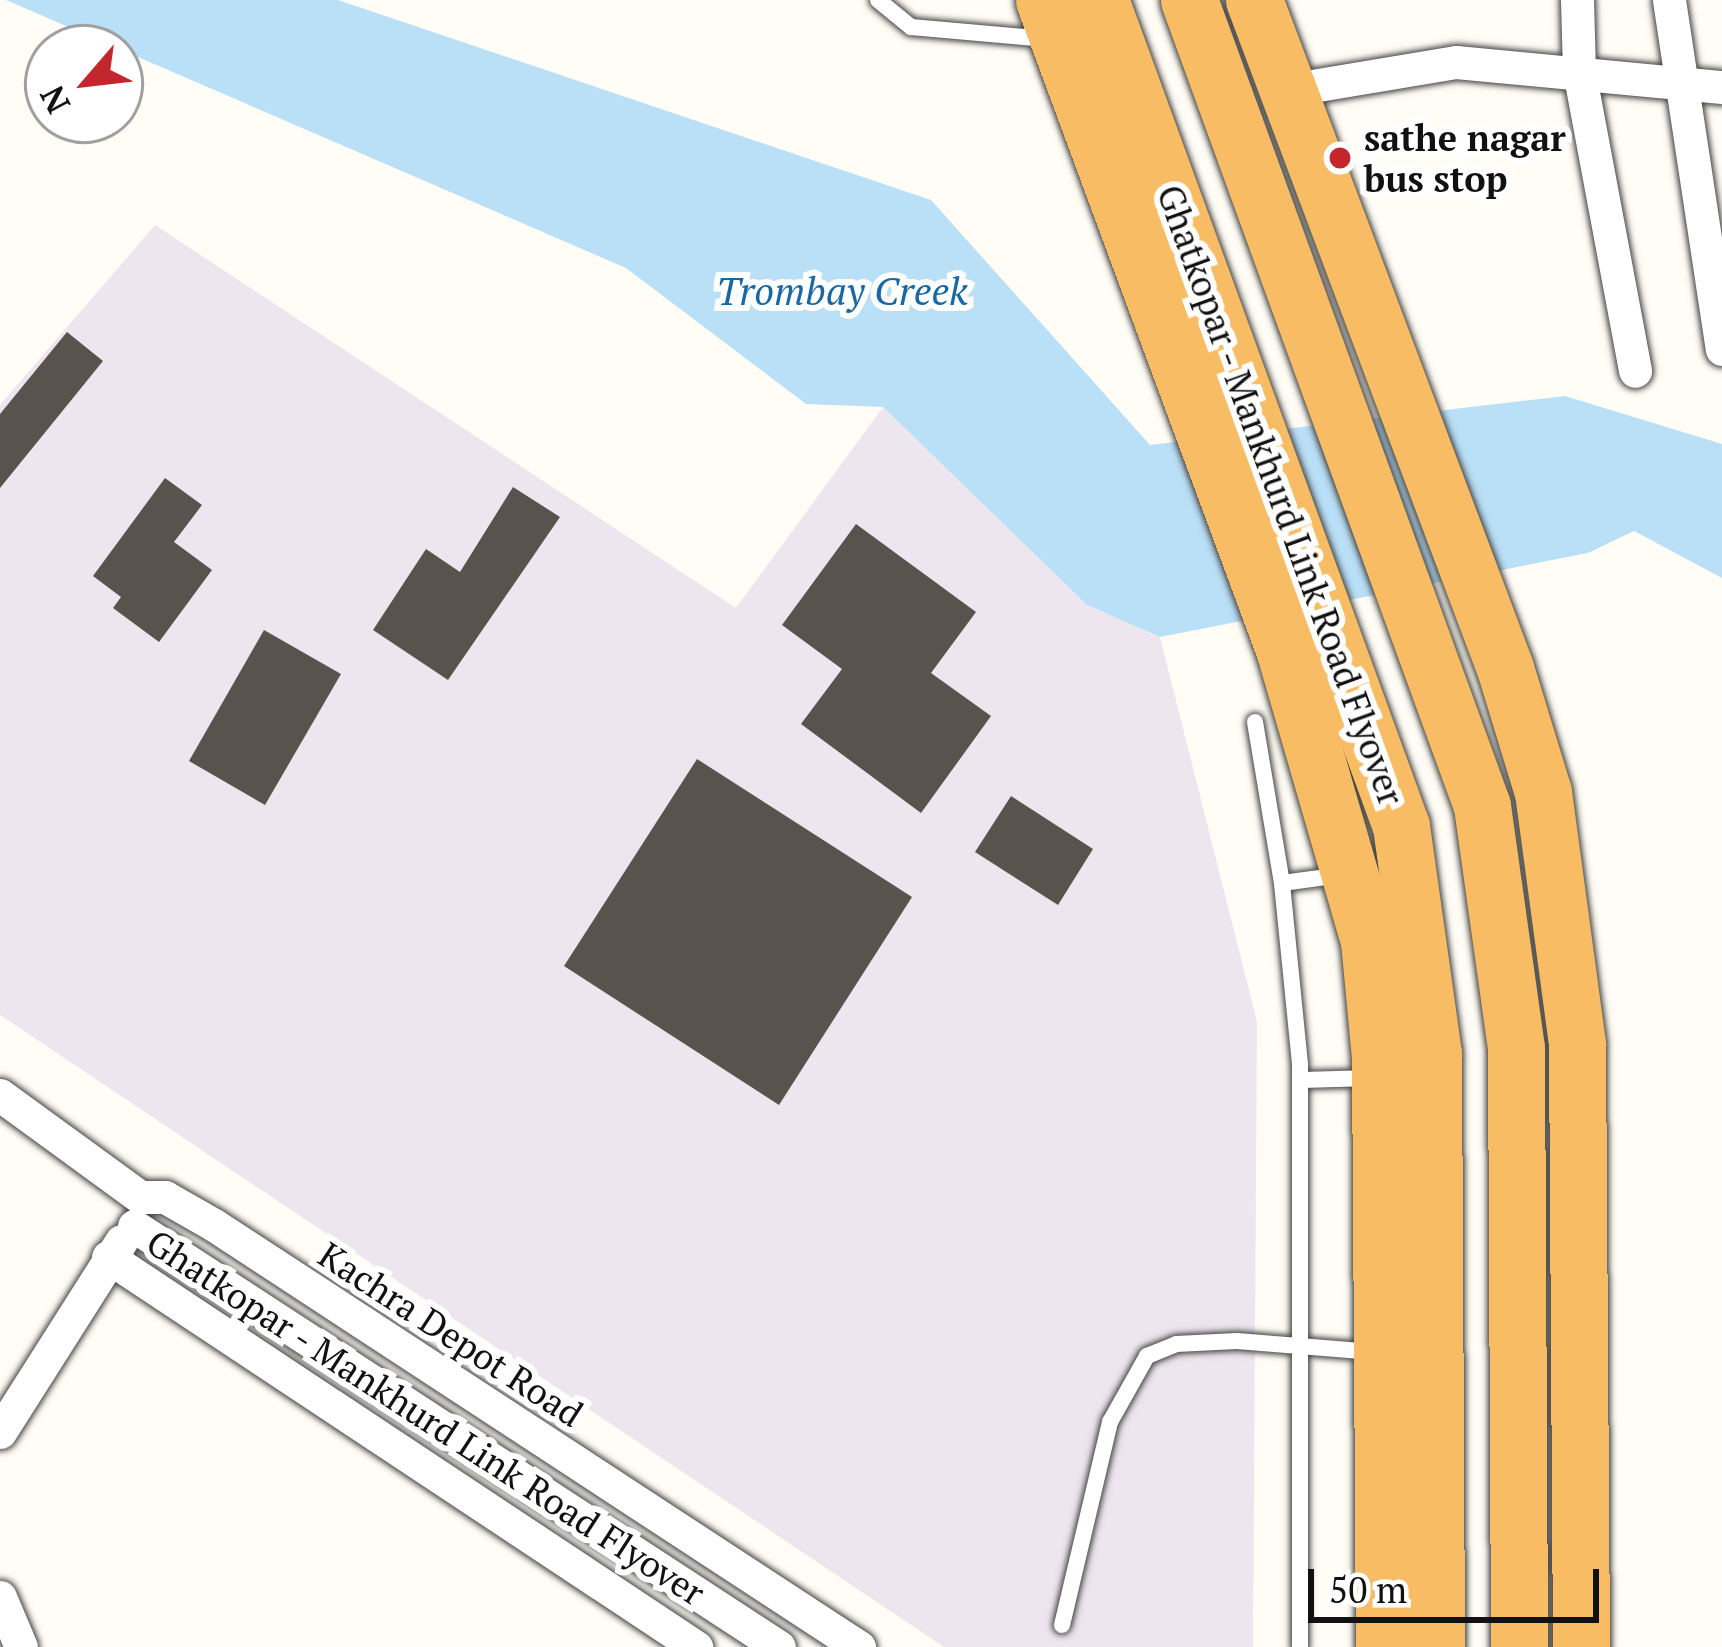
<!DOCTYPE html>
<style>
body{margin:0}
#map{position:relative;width:1722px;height:1647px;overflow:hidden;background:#fffdf5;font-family:"PT Serif",serif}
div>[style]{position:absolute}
.industrial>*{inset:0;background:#eee6ef}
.water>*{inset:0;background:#b9e0f7}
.building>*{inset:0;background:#5a524d}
.roads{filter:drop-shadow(0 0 3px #444) drop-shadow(0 0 3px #444)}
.service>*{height:16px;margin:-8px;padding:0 8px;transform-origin:8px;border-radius:8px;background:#fff}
.minor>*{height:33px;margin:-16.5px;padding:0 16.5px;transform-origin:16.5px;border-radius:16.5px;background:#fff}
.trunk>*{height:57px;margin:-28.5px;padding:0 28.5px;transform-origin:28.5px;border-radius:28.5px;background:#f7bc64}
.dots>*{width:33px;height:33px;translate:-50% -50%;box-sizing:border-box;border:6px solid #fff;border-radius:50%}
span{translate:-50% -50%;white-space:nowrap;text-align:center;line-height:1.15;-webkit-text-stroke:12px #fff;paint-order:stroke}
.poi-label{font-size:36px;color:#111;font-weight:700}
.left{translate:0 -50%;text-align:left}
.street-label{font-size:36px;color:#111}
.water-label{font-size:39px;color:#1768a6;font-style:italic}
.north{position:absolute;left:24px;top:24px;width:120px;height:120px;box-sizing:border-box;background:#fff;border:3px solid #a0a0a0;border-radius:50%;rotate:242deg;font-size:33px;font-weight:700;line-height:48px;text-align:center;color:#111}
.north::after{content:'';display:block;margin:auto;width:42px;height:54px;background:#c4262e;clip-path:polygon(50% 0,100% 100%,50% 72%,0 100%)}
.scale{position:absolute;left:1308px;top:1569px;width:291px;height:54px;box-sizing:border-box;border:6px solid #111;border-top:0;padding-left:15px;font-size:36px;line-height:42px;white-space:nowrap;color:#111;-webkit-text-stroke:9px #fff;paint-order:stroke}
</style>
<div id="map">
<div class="industrial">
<div style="clip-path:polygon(155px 225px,736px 608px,883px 407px,1087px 605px,1160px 637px,1257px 1022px,1253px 1647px,944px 1647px,0 1015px,0 405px)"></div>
</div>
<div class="water">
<div style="clip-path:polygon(6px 0,338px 0,931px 200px,1150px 445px,1565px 396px,1722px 444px,1722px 578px,1634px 531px,1588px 553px,1160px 637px,1087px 605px,883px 407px,806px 404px,626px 268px)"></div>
</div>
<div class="building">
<div style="clip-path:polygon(67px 332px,103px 361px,0 488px,0 414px)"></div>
<div style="clip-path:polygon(165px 478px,202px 505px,174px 542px,212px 570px,159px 642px,113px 608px,121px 597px,93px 576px)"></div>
<div style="clip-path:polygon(513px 487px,560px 517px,448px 680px,373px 630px,426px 549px,460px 572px)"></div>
<div style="clip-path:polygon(856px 524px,976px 612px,931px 673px,991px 716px,921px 813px,801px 724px,842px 669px,782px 625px)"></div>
<div style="clip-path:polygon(264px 630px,341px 674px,265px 805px,189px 761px)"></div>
<div style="clip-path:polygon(697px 759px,912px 897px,779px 1105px,564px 966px)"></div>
<div style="clip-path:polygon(1011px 796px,1093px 849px,1058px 905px,975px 852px)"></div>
</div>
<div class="roads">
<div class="service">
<div style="left:878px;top:0;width:43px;rotate:39.3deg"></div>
<div style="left:911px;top:27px;width:136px;rotate:5.1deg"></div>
<div style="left:1255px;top:722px;width:163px;rotate:80.5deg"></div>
<div style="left:1301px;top:1080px;width:71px;rotate:-1.6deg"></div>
<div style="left:1062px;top:1625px;width:209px;rotate:-76.7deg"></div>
<div style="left:1110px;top:1422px;width:76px;rotate:-60.7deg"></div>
<div style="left:1147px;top:1356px;width:31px;rotate:-22deg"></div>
<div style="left:1176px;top:1344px;width:61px;rotate:-2.8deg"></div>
<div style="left:1237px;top:1341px;width:137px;rotate:4.6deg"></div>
<div style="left:1300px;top:1647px;width:583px;rotate:-90deg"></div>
<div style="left:1300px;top:1064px;width:182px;rotate:-95.7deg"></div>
<div style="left:1282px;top:883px;width:61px;rotate:-7.6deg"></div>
</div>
<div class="minor">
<div style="left:1577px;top:0;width:71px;rotate:88.4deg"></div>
<div style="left:1579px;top:71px;width:305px;rotate:79.4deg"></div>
<div style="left:1669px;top:0;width:353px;rotate:81.4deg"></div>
<div style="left:1288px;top:90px;width:170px;rotate:-9.5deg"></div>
<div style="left:1456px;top:62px;width:267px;rotate:5.4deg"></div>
<div style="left:0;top:1095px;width:173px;rotate:36.1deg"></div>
<div style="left:140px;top:1197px;width:25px"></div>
<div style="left:165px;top:1197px;width:56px;rotate:29.7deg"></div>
<div style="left:214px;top:1225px;width:771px;rotate:33.2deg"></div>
<div style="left:134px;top:1226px;width:770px;rotate:33.13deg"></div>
<div style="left:108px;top:1257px;width:706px;rotate:33.55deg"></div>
<div style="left:0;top:1432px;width:226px;rotate:-57.6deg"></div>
<div style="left:0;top:1597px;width:54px;rotate:67.2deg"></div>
</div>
<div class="trunk">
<div style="left:1044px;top:0;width:695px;rotate:69.71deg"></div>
<div style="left:1285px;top:652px;width:301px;rotate:73.8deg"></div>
<div style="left:1369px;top:941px;width:118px;rotate:84.6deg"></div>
<div style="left:1380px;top:1058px;width:589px;rotate:89.61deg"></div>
<div style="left:1100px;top:0;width:879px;rotate:69.98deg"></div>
<div style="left:1401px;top:826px;width:230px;rotate:82deg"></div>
<div style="left:1433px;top:1054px;width:593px;rotate:89.71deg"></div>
<div style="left:1189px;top:0;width:858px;rotate:70.02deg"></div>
<div style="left:1482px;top:806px;width:244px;rotate:82deg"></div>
<div style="left:1516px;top:1048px;width:599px;rotate:89.71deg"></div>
<div style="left:1254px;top:0;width:714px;rotate:69.41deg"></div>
<div style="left:1505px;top:668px;width:130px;rotate:73deg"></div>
<div style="left:1543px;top:792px;width:254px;rotate:82.3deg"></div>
<div style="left:1577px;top:1044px;width:603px;rotate:89.62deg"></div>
</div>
</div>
<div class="dots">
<div style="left:1340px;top:158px;background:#c4262e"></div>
</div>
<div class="poi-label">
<span class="left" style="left:1364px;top:158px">sathe nagar<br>bus stop</span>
</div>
<div class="street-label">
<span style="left:1281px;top:495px;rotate:70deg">Ghatkopar - Mankhurd Link Road Flyover</span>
<span style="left:451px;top:1334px;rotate:33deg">Kachra Depot Road</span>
<span style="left:426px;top:1417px;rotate:33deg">Ghatkopar - Mankhurd Link Road Flyover</span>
</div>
<div class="water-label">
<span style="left:842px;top:290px">Trombay Creek</span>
</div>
<div class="north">N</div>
<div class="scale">50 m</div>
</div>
